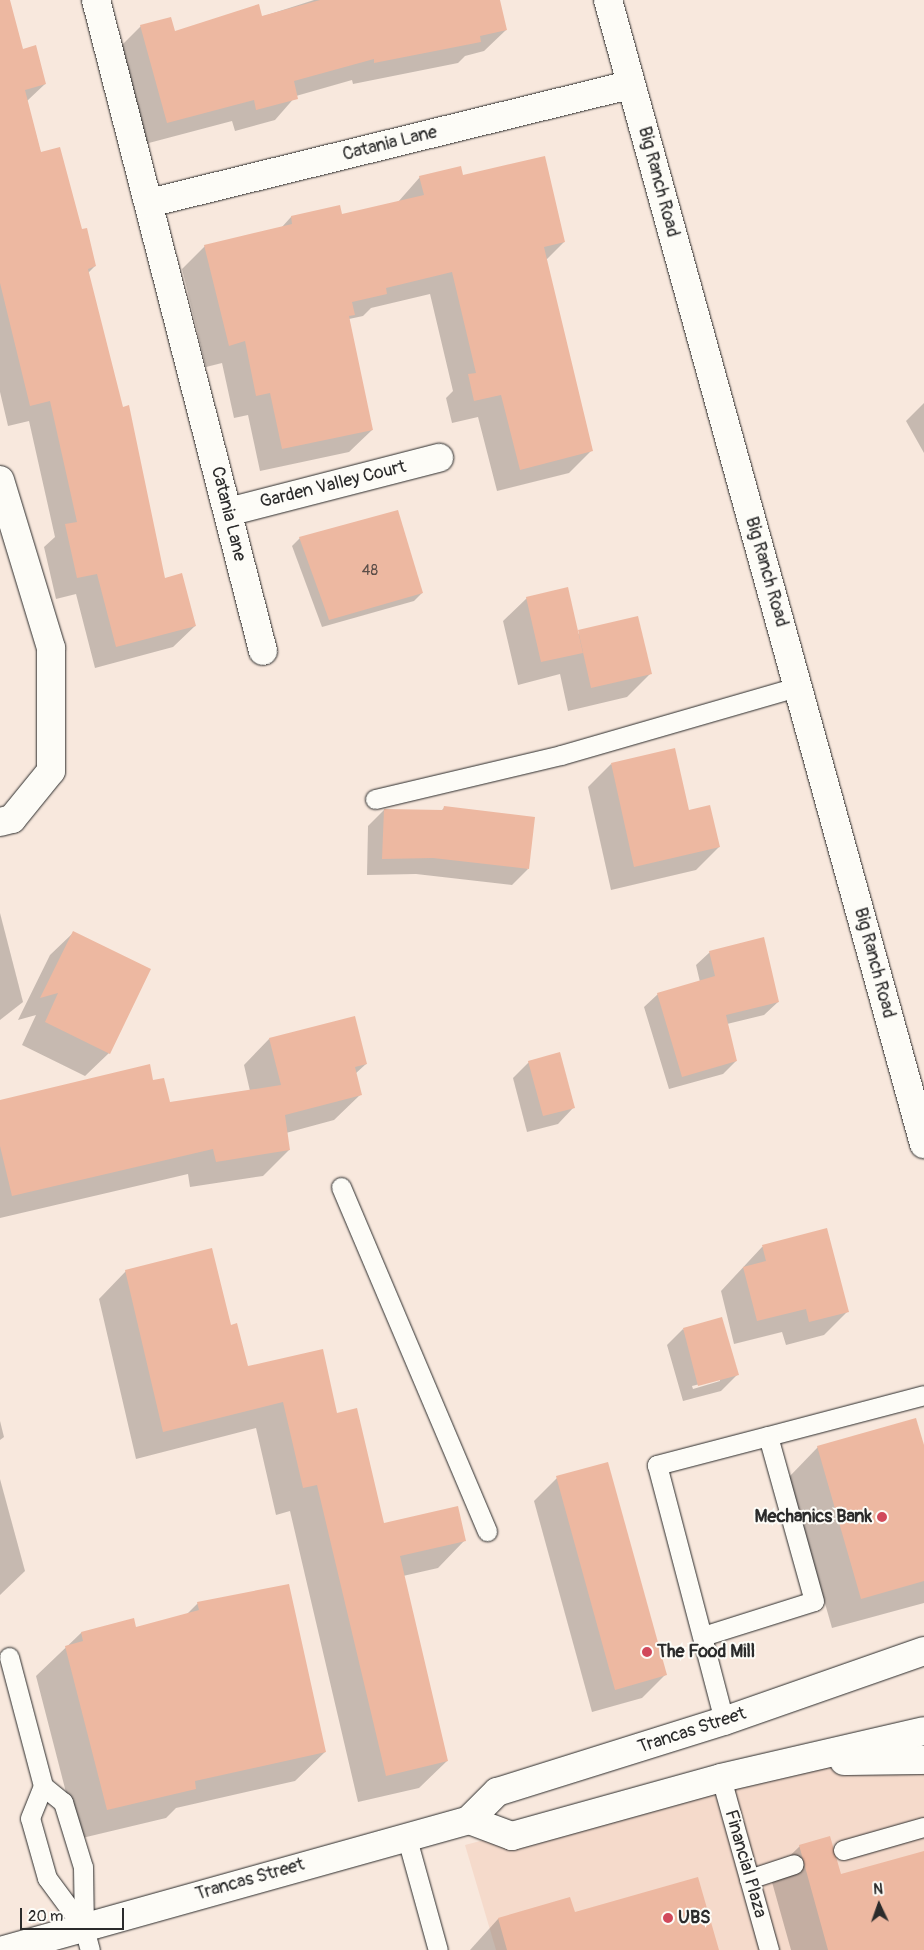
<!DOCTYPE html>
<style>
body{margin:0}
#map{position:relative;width:924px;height:1950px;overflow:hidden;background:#f8e8dd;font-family:Pangolin,sans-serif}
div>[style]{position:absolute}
.built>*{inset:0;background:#f5dacb}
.shadow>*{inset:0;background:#0003}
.building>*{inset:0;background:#edb8a1}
.roads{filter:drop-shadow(0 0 1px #2b2b2b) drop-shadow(0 0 1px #2b2b2b)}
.lane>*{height:19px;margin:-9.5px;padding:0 9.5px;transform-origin:9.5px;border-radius:9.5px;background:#fdfcf7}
.street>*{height:28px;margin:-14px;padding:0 14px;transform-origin:14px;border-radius:14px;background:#fdfcf7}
.secondary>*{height:28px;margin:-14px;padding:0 14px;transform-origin:14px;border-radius:14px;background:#fdfcf7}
.dots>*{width:14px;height:14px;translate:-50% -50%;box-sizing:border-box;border:2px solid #fdfcf7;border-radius:50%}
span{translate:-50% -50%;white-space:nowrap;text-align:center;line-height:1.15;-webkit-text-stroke:4px #fdfcf7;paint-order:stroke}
.number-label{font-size:15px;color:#5c4e48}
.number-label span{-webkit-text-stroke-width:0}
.street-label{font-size:18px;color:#2b2b2b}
.poi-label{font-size:18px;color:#2b2b2b;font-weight:700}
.right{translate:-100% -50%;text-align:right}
.left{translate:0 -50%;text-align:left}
.north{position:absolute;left:854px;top:1880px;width:50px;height:50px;-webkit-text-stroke:4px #fdfcf7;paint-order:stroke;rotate:357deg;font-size:14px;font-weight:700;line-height:20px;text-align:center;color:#2b2b2b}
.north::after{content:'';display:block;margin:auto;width:18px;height:22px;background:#2b2b2b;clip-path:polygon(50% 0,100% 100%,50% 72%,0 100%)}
.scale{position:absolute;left:20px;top:1908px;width:104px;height:22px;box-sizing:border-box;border:2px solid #2b2b2b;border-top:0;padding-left:6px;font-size:15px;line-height:18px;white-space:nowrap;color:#2b2b2b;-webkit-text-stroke:4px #fdfcf7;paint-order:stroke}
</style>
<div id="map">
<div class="built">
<div style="clip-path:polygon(924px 1760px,924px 1950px,496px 1950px,465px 1845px,721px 1778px,827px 1761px)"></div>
</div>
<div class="shadow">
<div style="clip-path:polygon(0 0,7px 0,22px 50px,45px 84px,27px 101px,41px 154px,95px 266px,88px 273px,164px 580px,195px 626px,173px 647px,95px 668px,76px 594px,56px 599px,44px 547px,55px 537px,29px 421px,8px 426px,0 392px)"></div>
<div style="clip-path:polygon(314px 0,499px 0,506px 30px,484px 51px,465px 56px,458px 63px,353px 84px,352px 80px,296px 96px,275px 120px,235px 131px,232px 121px,145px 144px,119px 48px,141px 26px,174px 33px,261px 17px)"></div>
<div style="clip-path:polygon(462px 176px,564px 242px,546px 260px,592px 450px,569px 473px,497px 491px,478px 417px,452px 423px,446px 398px,453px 391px,430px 294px,371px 308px,363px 316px,349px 319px,372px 430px,349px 452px,260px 471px,248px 415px,234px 418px,222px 363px,206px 367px,182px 269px,205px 246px,281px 228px,291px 217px,342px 216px,398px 202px,420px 177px)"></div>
<div style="clip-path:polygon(924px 403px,924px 453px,906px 421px)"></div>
<div style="clip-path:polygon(300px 538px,422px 593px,414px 601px,322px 627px,292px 546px)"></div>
<div style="clip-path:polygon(527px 598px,577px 633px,650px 674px,627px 697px,568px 711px,560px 674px,518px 685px,503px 621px)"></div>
<div style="clip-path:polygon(611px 764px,688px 812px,719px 847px,696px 870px,611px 890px,588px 787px)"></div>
<div style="clip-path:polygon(444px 808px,528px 869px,512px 885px,416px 874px,367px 875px,368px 826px,384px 810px,440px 812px)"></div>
<div style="clip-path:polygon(0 913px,23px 1002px,0 1020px)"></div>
<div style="clip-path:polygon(74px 932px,109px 1053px,85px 1076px,22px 1045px,36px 1015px,18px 1020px,50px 955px)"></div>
<div style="clip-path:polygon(710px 952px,778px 1002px,764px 1015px,727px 1024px,736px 1061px,723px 1074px,669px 1089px,644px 1007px,658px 994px,700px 982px,696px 965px)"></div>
<div style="clip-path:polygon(269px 1039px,366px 1064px,355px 1074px,360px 1095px,334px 1120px,286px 1133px,289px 1150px,263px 1176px,190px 1187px,188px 1174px,0 1218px,0 1101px,153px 1082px,169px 1104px,250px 1091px,244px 1065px)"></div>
<div style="clip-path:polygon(529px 1062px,574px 1107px,558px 1124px,527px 1132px,513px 1078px)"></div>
<div style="clip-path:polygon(826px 1230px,847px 1312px,824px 1335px,786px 1345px,782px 1332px,734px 1344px,721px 1291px,762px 1247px)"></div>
<div style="clip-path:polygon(126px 1271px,230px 1326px,247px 1368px,336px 1414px,383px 1524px,465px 1540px,438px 1568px,403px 1576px,447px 1761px,419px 1788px,358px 1802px,290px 1511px,276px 1515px,256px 1428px,136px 1459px,99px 1299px)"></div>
<div style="clip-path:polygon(evenodd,683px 1329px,737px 1375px,721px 1391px,683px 1401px,667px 1345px,683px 1329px,720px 1379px,720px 1381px,693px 1389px,692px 1386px,720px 1379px)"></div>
<div style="clip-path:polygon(0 1421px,4px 1437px,0 1440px)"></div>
<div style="clip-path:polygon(818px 1447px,924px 1450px,924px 1603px,832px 1628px,789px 1477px)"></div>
<div style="clip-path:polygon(557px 1478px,665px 1675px,642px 1698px,592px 1712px,534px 1501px)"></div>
<div style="clip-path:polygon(0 1479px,25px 1571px,0 1595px)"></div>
<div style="clip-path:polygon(198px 1603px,325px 1752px,295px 1781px,176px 1808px,166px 1818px,78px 1839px,36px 1676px,81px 1633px,135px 1628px,186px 1615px)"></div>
<div style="clip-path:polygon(800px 1846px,840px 1876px,924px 1853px,924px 1950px,791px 1950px,770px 1875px)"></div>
<div style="clip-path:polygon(574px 1914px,717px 1950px,470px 1950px,498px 1919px)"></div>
</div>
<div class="building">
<div style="clip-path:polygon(0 0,10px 0,23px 49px,36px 45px,46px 84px,25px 90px,41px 152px,60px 147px,82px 229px,87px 228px,96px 266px,88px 269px,123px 407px,129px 405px,165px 578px,182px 573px,196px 626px,116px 647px,97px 574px,77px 578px,65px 524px,77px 522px,50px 401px,30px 406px,0 283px)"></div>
<div style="clip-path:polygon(320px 0,500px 0,507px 30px,480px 36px,481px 42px,374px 63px,374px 59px,294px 81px,298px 99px,256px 110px,254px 100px,167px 123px,140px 25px,171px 17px,175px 31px,259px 4px,262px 16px)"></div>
<div style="clip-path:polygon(545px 156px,565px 242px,544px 247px,593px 451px,520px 470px,501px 395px,474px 401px,468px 374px,476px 373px,452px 272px,386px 288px,387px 294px,352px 302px,355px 315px,349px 316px,373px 430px,282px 449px,270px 393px,256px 396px,245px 341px,229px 346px,204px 245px,292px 224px,291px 216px,340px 205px,342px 214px,424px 195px,419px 176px,461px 166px,463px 175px)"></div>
<div style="clip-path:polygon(398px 510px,423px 593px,329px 620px,299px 537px)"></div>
<div style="clip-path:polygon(568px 587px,583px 653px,541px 662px,526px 597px)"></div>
<div style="clip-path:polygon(638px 616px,652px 674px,591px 688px,578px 630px)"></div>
<div style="clip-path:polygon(675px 748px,689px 810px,710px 805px,720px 847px,634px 867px,611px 763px)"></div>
<div style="clip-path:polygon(444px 806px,535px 817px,529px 869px,433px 858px,382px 859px,384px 809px,443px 810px)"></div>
<div style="clip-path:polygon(73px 931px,151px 969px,110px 1054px,45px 1022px,58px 993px,40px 998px)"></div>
<div style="clip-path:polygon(764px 937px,779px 1002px,726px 1015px,737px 1061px,682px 1077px,657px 993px,715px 976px,709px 951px)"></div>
<div style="clip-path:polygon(355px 1016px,367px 1064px,355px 1067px,362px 1095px,285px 1115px,290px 1150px,216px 1162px,213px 1149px,12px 1196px,0 1146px,0 1100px,150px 1064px,153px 1080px,164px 1078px,170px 1102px,281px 1085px,269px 1038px)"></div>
<div style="clip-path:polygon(560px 1052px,575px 1108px,543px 1116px,528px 1061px)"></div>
<div style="clip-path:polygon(827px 1228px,849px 1312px,809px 1322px,806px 1309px,757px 1321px,743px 1267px,766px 1261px,762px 1245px)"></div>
<div style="clip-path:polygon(212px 1248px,231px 1325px,237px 1323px,248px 1366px,323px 1349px,337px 1413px,357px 1408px,384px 1523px,458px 1506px,466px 1541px,400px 1556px,448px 1761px,386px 1776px,317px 1485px,303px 1488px,283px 1402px,163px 1432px,125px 1270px)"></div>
<div style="clip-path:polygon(722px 1317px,739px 1375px,698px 1386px,683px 1328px)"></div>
<div style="clip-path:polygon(916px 1418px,924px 1445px,924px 1581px,861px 1599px,817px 1446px)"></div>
<div style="clip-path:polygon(608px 1462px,667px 1675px,615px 1690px,556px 1476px)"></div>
<div style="clip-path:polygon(289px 1584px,326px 1752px,195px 1781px,196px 1789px,107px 1810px,65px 1646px,83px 1641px,81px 1632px,134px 1618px,136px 1627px,199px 1610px,197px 1602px)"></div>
<div style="clip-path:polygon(830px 1836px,841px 1874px,924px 1851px,924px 1950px,828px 1950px,799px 1845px)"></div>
<div style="clip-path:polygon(698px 1877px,719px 1950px,507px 1950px,498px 1918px,570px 1897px,575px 1912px)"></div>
</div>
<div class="roads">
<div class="lane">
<div style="left:375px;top:799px;width:191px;rotate:-13.3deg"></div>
<div style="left:561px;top:755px;width:246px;rotate:-16.1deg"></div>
<div style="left:341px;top:1187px;width:374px;rotate:67deg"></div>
<div style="left:768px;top:1436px;width:161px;rotate:-14.7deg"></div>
<div style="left:703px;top:1636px;width:116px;rotate:-17.5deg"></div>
<div style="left:814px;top:1601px;width:171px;rotate:-105.6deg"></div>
<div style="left:768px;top:1436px;width:115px;rotate:165.4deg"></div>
<div style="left:657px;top:1465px;width:265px;rotate:75.3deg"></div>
<div style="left:9px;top:1657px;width:133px;rotate:75.2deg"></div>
<div style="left:721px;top:1778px;width:179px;rotate:74.4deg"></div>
<div style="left:406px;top:1835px;width:119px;rotate:74.5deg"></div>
<div style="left:843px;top:1850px;width:84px;rotate:-15.9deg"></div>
<div style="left:749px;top:1879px;width:47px;rotate:-18.4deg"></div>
<div style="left:84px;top:1928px;width:62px;rotate:-126.5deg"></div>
<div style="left:47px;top:1878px;width:62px;rotate:-105.8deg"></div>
<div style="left:30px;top:1818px;width:35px;rotate:-68deg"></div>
<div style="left:43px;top:1786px;width:26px;rotate:39deg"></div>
<div style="left:63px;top:1802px;width:68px;rotate:72.9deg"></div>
<div style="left:83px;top:1867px;width:61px;rotate:89.1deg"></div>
<div style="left:84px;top:1928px;width:23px;rotate:75deg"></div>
</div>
<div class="street">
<div style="left:96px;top:0;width:672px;rotate:75.61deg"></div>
<div style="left:149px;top:203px;width:496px;rotate:-13.8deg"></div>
<div style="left:0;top:480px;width:176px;rotate:73.1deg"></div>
<div style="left:51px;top:648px;width:123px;rotate:90deg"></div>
<div style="left:51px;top:771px;width:62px;rotate:129.1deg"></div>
<div style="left:12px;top:819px;width:12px;rotate:166deg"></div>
<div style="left:228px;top:512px;width:218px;rotate:-14.4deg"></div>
</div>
<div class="secondary">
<div style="left:608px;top:0;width:1187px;rotate:74.56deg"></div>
<div style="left:844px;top:1761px;width:80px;rotate:-0.7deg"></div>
<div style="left:469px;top:1820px;width:46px;rotate:20.4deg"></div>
<div style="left:512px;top:1836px;width:217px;rotate:-15.5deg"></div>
<div style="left:721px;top:1778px;width:208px;rotate:-13deg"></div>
<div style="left:4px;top:1950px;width:483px;rotate:-15.6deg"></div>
<div style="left:469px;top:1820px;width:40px;rotate:-45deg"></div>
<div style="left:497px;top:1792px;width:238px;rotate:-17.4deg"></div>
<div style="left:724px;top:1721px;width:212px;rotate:-19.3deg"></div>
</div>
</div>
<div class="dots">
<div style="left:882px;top:1517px;background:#d1495b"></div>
<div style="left:647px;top:1652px;background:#d1495b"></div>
<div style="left:668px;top:1918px;background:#d1495b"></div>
</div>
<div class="number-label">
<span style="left:370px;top:571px">48</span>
</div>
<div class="street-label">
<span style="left:390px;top:144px;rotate:-14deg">Catania Lane</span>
<span style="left:658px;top:182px;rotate:75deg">Big Ranch Road</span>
<span style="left:333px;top:485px;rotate:-14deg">Garden Valley Court</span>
<span style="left:228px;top:514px;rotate:76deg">Catania Lane</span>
<span style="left:766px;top:572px;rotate:74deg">Big Ranch Road</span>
<span style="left:874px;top:963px;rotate:75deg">Big Ranch Road</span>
<span style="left:692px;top:1731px;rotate:-18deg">Trancas Street</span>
<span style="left:745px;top:1864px;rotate:74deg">Financial Plaza</span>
<span style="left:250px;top:1880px;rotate:-16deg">Trancas Street</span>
</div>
<div class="poi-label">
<span class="right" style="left:872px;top:1517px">Mechanics Bank</span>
<span class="left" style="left:657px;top:1652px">The Food Mill</span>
<span class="left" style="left:678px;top:1918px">UBS</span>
</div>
<div class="north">N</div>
<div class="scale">20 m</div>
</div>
